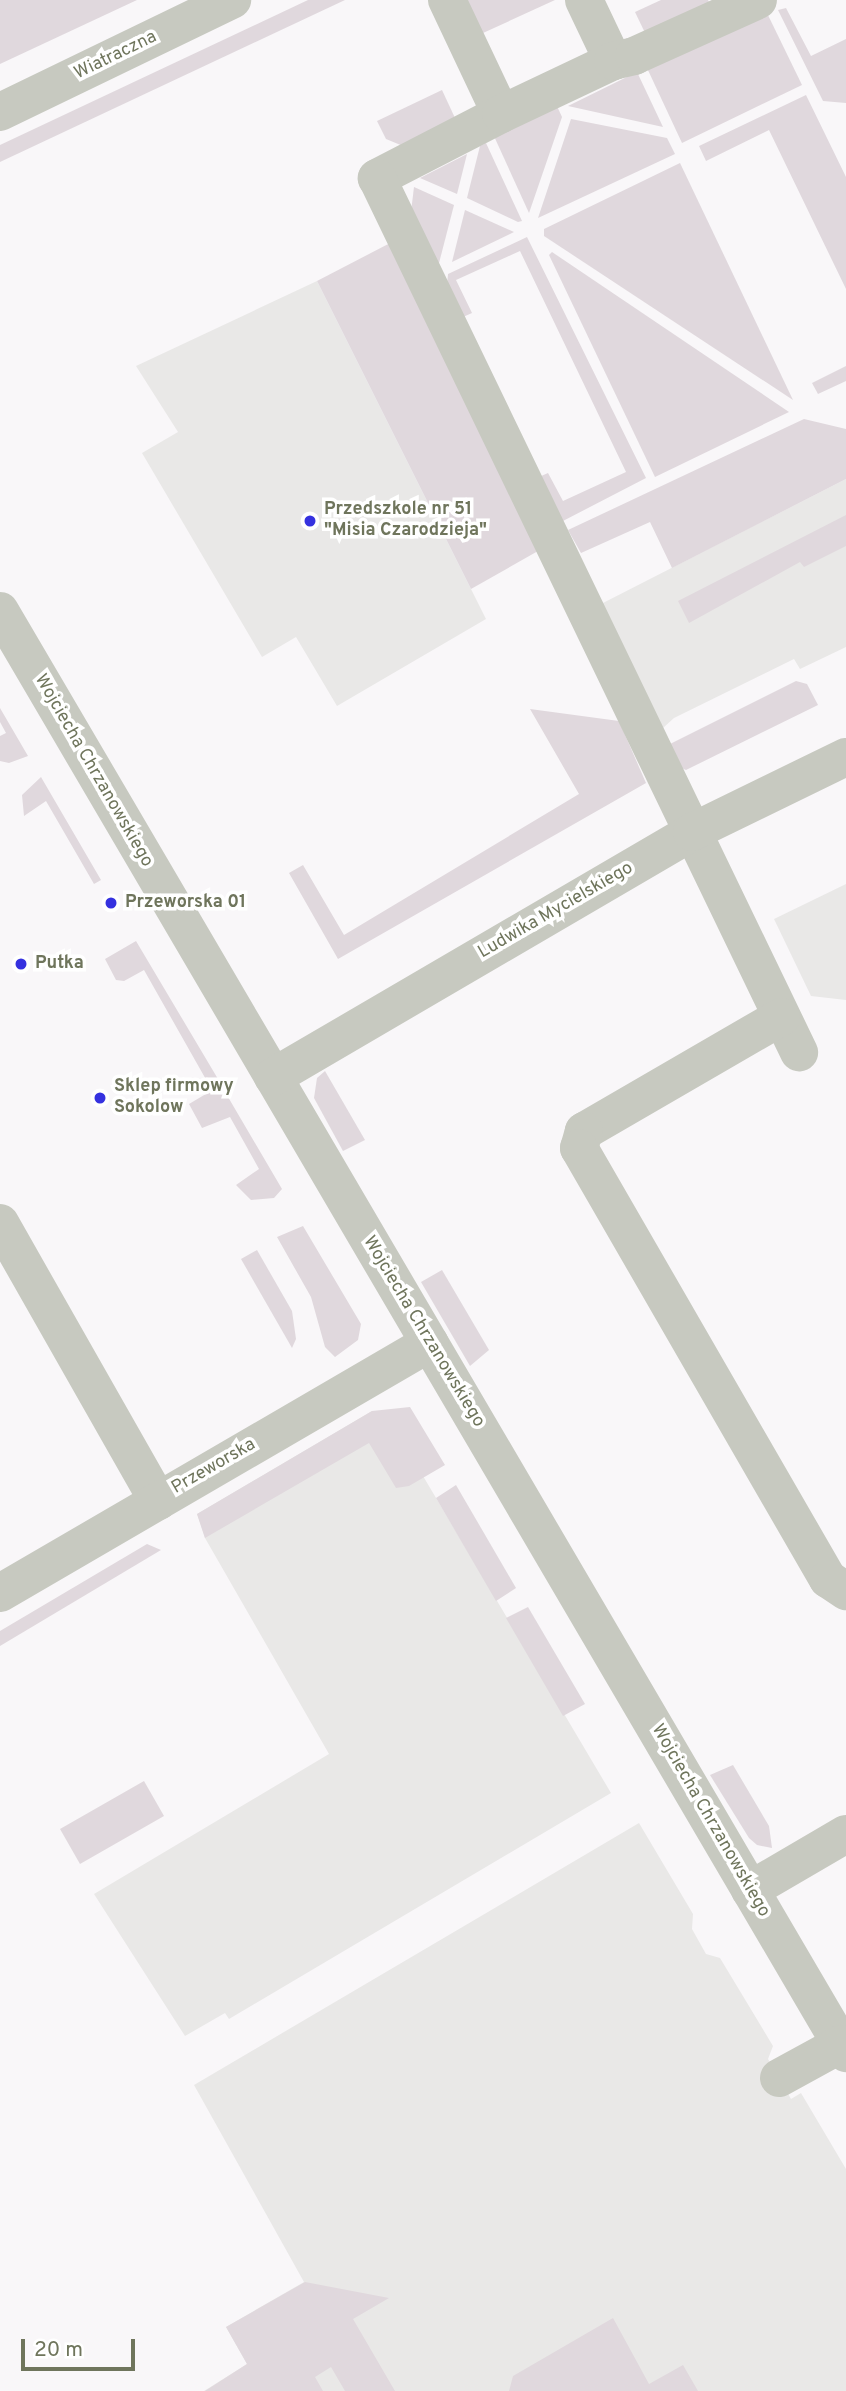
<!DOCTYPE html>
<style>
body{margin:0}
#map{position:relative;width:846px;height:2391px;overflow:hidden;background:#f9f7f9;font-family:Overpass,sans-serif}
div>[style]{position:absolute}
.built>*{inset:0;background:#e9e8e7}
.green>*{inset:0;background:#e0d8dd}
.minor>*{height:38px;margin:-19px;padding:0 19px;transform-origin:19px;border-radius:19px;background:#c7c9c0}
.dots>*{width:19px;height:19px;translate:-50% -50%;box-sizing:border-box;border:4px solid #fff;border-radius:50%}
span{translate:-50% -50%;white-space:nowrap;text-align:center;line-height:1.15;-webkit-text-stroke:7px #fff;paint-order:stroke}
.street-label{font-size:18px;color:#6f755c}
.poi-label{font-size:18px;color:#6f755c;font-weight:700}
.left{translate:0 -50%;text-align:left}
.scale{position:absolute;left:21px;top:2339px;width:114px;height:32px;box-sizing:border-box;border:4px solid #6f755c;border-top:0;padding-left:9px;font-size:21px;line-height:24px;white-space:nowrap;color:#6f755c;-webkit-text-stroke:5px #fff;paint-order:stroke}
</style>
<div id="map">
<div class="built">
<div style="clip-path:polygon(317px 281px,486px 619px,337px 706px,296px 637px,262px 657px,142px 453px,178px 432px,136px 366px)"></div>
<div style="clip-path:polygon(846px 479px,846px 647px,800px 669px,794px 659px,674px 718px,663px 728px,601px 604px)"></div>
<div style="clip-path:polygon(846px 884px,846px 1000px,811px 996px,774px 919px)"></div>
<div style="clip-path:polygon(372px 1411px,423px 1476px,611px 1793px,229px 2019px,225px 2013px,185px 2036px,94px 1894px,329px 1754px,205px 1538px,197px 1514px)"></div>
<div style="clip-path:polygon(639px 1823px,693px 1914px,692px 1929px,706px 1954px,720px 1958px,773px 2046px,768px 2059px,791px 2099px,801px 2093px,846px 2169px,846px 2391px,204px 2391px,247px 2364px,226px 2327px,304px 2282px,194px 2085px)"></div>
</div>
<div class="green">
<div style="clip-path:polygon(0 0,137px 0,0 64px)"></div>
<div style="clip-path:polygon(308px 0,345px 0,0 162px,0 145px)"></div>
<div style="clip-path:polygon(457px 0,555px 0,483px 33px)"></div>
<div style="clip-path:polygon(661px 0,708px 0,712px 8px,647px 37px,635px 12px)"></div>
<div style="clip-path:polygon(786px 8px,811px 56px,846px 39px,846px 103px,823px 101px,778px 10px)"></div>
<div style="clip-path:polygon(766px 11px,802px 85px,682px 143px,647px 68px)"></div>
<div style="clip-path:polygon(637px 72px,663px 127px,568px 106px)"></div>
<div style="clip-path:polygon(442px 90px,455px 118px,403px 146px,386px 139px,377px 121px)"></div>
<div style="clip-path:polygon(806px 95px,846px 177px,846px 289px,769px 130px,706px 161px,699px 146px)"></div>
<div style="clip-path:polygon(556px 104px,562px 117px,529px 213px,493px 134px)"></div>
<div style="clip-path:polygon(571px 119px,667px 138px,675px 154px,538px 218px)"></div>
<div style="clip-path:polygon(486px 143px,522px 221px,518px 222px,467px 198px,480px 146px)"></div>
<div style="clip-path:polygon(467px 154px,457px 194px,420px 178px)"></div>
<div style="clip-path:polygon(680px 163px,793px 400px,544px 236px,544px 229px)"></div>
<div style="clip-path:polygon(414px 187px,454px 205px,438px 267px,411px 212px)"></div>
<div style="clip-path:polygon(465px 210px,514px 232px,452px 262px)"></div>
<div style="clip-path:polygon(527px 237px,646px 478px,561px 522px,539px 477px,548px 473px,563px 501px,626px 472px,520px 251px,456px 280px,472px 313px,463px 317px,447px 284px,448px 274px)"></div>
<div style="clip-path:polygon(394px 241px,538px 551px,471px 589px,317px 281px)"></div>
<div style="clip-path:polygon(552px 252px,721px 366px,789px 412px,655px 477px,549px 255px)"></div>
<div style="clip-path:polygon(846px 366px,846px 381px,818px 394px,812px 383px)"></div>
<div style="clip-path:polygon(804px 419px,846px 429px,846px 479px,672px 568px,650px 522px,581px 553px,568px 530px)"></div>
<div style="clip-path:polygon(846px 515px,846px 546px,804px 567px,800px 562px,689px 623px,678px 601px)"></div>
<div style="clip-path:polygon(796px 681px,807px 684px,818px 705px,686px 770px,679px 767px,668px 745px)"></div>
<div style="clip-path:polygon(0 708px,28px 756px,9px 763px,0 761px,0 736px,6px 733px,0 722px)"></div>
<div style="clip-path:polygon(530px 709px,619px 721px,646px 783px,338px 959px,289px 873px,303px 865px,344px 935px,579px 794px)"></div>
<div style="clip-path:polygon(41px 777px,101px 880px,94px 884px,46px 801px,24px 816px,22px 795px)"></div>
<div style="clip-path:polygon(136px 941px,218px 1079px,208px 1083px,144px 970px,124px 981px,116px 980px,105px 959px)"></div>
<div style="clip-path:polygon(325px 1071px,365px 1140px,343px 1151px,314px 1098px,317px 1078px)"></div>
<div style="clip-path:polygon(221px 1085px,282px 1189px,274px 1198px,251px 1200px,236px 1185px,259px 1169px,230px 1117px,202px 1128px,189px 1104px)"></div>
<div style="clip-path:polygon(303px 1226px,361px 1324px,358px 1340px,335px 1357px,325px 1347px,311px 1297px,277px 1237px)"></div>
<div style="clip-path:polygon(257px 1250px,292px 1311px,296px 1339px,292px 1348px,241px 1259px)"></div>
<div style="clip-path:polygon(442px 1270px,489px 1350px,470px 1366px,421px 1282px)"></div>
<div style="clip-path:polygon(410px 1407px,445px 1465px,409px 1486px,396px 1488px,369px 1443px,205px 1538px,197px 1514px,372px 1411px)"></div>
<div style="clip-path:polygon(456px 1485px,516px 1588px,496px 1601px,436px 1498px)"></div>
<div style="clip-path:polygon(147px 1544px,161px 1550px,0 1646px,0 1631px)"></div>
<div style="clip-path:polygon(528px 1607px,585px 1704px,563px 1716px,506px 1618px)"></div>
<div style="clip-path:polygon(733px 1765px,769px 1826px,772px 1848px,757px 1845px,749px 1838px,710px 1775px)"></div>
<div style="clip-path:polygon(144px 1781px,164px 1816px,80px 1864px,60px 1829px)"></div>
<div style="clip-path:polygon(305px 2282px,389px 2298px,353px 2319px,395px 2391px,345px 2391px,331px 2367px,315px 2377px,323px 2391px,205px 2391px,247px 2364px,226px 2327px)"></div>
<div style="clip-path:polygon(613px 2318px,649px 2384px,683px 2365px,698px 2391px,509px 2391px,513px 2376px)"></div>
</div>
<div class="minor">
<div style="left:447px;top:0;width:126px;rotate:64.7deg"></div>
<div style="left:501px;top:114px;width:140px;rotate:152.7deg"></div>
<div style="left:377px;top:178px;width:971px;rotate:64.23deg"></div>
<div style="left:584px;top:0;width:68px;rotate:64.6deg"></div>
<div style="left:0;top:112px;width:258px;rotate:-25.8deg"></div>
<div style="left:501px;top:114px;width:124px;rotate:-25.3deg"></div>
<div style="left:613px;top:61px;width:22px;rotate:-13deg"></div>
<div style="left:634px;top:56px;width:136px;rotate:-24.3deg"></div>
<div style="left:0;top:611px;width:1672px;rotate:59.6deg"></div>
<div style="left:781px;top:1017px;width:228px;rotate:149.9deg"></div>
<div style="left:584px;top:1131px;width:18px;rotate:106deg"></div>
<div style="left:579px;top:1148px;width:498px;rotate:60deg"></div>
<div style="left:828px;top:1579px;width:22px;rotate:34deg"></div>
<div style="left:273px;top:1077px;width:485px;rotate:-30.3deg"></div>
<div style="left:692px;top:832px;width:171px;rotate:-26deg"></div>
<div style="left:0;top:1223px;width:320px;rotate:60.4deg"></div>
<div style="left:0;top:1593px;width:497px;rotate:-30.2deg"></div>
<div style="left:750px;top:1890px;width:111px;rotate:-30.3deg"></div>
<div style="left:779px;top:2078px;width:71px;rotate:-28.7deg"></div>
</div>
<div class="dots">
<div style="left:310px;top:521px;background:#3531df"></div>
<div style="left:111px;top:903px;background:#3531df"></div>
<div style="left:21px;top:964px;background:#3531df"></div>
<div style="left:100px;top:1098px;background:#3531df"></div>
</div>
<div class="street-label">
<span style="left:116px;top:56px;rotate:-26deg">Wiatraczna</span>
<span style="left:93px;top:771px;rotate:60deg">Wojciecha Chrzanowskiego</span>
<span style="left:556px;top:911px;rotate:-30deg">Ludwika Mycielskiego</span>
<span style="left:423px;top:1332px;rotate:59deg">Wojciecha Chrzanowskiego</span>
<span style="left:214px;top:1467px;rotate:-30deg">Przeworska</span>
<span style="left:710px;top:1821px;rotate:60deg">Wojciecha Chrzanowskiego</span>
</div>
<div class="poi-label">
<span class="left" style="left:324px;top:521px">Przedszkole nr 51<br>"Misia Czarodzieja"</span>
<span class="left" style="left:125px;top:903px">Przeworska 01</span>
<span class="left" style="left:35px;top:964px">Putka</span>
<span class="left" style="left:114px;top:1098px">Sklep firmowy<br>Sokolow</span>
</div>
<div class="scale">20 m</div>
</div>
